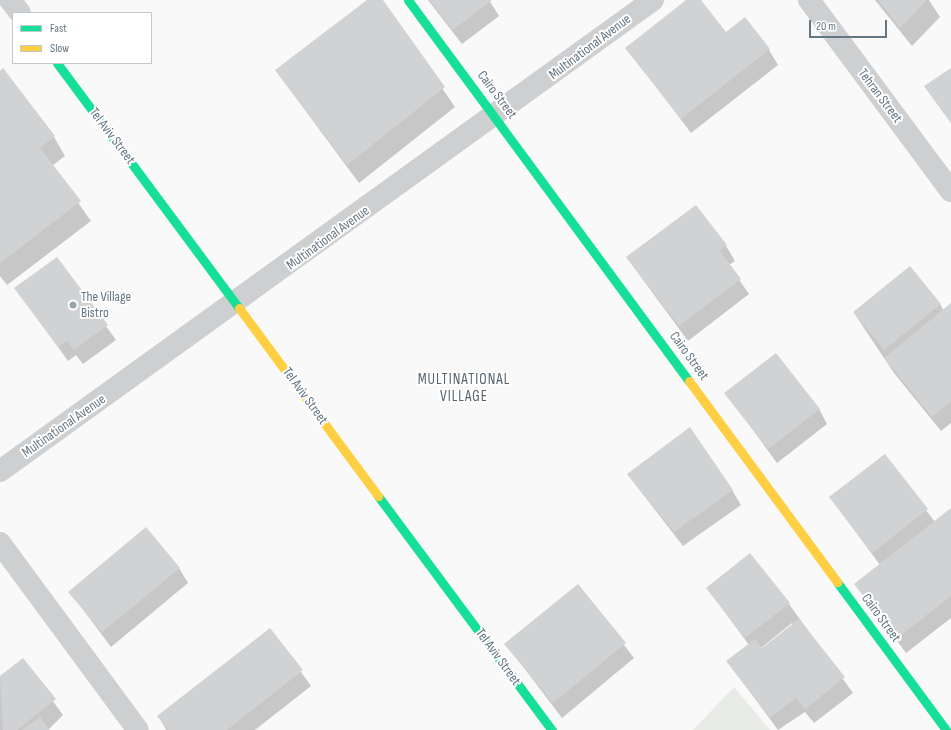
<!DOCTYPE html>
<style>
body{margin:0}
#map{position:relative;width:951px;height:730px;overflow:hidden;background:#f9f9f9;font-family:"Sofia Sans Condensed",sans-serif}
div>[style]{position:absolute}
.green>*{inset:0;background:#e8ebe6}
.shadow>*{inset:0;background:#0003}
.building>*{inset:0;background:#d0d2d3}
.street>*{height:22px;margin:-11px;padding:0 11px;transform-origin:11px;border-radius:11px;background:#cecfd0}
.fast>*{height:9px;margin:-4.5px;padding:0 4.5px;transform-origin:4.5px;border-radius:4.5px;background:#16e098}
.slow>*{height:9px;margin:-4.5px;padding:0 4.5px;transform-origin:4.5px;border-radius:4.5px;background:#ffcf43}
.dots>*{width:11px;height:11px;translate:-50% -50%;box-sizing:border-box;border:2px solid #fff;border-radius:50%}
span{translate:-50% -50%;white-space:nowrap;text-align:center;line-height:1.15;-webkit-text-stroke:4px #fff;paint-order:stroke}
.street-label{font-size:14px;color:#657683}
.poi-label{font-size:14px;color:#657683}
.left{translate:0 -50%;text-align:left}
.neighbourhood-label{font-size:15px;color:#57646e;letter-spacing:1px}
.legend{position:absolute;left:12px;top:12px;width:140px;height:52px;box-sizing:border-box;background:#fff;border:1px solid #c1c8cd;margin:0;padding:5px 7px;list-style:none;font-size:12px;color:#657683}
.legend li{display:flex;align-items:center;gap:8px;height:20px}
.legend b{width:20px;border:1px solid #c1c8cd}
.scale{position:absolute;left:809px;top:20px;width:78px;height:18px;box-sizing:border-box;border:2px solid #657683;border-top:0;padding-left:5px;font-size:12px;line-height:14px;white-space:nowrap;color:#657683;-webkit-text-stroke:3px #fff;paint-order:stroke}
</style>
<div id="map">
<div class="green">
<div style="clip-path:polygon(734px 687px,770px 730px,693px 730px)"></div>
</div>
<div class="shadow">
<div style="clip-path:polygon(368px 0,382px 0,455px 107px,359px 183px,276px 71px)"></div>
<div style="clip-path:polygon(428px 0,489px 0,499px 16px,462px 44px)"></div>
<div style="clip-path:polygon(687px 0,700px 0,726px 33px,769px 50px,778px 65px,691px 133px,627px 48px)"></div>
<div style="clip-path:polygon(875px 0,929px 0,940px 17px,912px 46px)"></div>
<div style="clip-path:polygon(951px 69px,951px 123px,925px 87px)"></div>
<div style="clip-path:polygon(3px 70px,54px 137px,65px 156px,52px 166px,91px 221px,7px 285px,0 276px,0 72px)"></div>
<div style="clip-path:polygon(695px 206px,726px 246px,735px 261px,729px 265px,749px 294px,688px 341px,627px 258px)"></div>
<div style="clip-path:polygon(57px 258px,116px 340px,83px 364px,76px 355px,68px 361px,16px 288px)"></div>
<div style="clip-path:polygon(940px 304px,944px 311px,951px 305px,951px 423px,941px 431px,894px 373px,854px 313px)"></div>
<div style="clip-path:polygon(726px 393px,819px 409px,827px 424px,777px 463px)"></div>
<div style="clip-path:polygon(884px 455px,935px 522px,951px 509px,951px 618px,906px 653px,855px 584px,880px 565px,830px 497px)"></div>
<div style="clip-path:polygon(628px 475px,732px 490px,741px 505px,683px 546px)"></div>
<div style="clip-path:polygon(179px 568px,188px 583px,111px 647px,70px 592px)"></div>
<div style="clip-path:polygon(578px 585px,634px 658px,562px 718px,506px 644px)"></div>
<div style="clip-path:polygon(evenodd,707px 588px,789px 604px,853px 693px,814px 723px,805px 712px,778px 730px,728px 662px,749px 645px,707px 588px,792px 623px,793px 625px,762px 649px,761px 648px,792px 623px)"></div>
<div style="clip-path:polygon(270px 629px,311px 686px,255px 730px,166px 730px,159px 717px)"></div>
<div style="clip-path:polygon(23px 660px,63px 715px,48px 730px,0 730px,0 678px)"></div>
</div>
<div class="building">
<div style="clip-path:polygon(367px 0,383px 0,445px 87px,347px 165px,275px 70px)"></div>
<div style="clip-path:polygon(429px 0,492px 0,453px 30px)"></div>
<div style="clip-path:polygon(686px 0,701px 0,726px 32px,745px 17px,770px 49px,681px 119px,625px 48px)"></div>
<div style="clip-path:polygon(878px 0,927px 0,900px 28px)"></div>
<div style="clip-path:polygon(3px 68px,55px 136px,40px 148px,81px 201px,0 263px,0 71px)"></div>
<div style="clip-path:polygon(951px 68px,951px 123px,924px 86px)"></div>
<div style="clip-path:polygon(696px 205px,727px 245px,720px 251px,741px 279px,679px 326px,626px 257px)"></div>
<div style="clip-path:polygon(57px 257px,108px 325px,74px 350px,67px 341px,58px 347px,14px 288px)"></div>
<div style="clip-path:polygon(910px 266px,941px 304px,884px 350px,853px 312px)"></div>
<div style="clip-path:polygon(951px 303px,951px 401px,932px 417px,884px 358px)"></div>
<div style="clip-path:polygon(776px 353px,820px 409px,768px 449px,724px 393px)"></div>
<div style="clip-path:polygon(690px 427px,733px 490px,674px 532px,627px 474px)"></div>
<div style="clip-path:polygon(885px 454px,928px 509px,872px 553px,829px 497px)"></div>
<div style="clip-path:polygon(951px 508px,951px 596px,896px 639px,854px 584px)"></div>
<div style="clip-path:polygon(146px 527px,180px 568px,102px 632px,68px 592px)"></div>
<div style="clip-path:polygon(750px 553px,790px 603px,745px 638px,706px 588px)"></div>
<div style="clip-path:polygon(578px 584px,626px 643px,553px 703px,504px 644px)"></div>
<div style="clip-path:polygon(799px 619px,845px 677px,805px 709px,796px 698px,770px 718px,726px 661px,755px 639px,762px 648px)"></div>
<div style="clip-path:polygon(270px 628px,303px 670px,227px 730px,168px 730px,157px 716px)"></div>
<div style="clip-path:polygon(23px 658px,56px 699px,17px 730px,3px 730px,0 676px)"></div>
<div style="clip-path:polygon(40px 717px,50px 730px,22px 730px)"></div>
</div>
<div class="street">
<div style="left:10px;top:0;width:16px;rotate:52deg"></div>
<div style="left:809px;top:0;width:238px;rotate:53.4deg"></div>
<div style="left:0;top:471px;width:805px;rotate:-35.8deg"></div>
<div style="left:0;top:543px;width:232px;rotate:53.6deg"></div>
</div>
<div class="fast">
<div style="left:408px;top:0;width:473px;rotate:53.6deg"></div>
<div style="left:57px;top:63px;width:305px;rotate:53.4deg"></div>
<div style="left:378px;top:496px;width:292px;rotate:53.4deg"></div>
<div style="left:837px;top:582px;width:184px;rotate:53.6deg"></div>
</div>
<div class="slow">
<div style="left:239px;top:308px;width:234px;rotate:53.5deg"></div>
<div style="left:689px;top:381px;width:250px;rotate:53.6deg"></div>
</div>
<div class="dots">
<div style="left:73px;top:305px;background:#99a4ac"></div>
</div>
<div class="street-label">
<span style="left:590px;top:47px;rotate:-37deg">Multinational Avenue</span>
<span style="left:497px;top:95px;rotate:53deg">Cairo Street</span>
<span style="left:880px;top:96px;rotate:53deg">Tehran Street</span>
<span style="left:112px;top:136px;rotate:53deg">Tel Aviv Street</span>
<span style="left:328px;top:238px;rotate:-36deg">Multinational Avenue</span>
<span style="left:689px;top:356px;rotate:54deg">Cairo Street</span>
<span style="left:305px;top:396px;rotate:54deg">Tel Aviv Street</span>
<span style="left:64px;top:426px;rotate:-35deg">Multinational Avenue</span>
<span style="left:881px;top:618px;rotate:54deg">Cairo Street</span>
<span style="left:498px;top:657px;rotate:54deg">Tel Aviv Street</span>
</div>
<div class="poi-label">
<span class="left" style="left:81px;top:305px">The Village<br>Bistro</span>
</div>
<div class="neighbourhood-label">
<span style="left:464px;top:388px">MULTINATIONAL<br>VILLAGE</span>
</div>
<ul class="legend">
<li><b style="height:5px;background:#16e098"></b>Fast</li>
<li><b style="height:5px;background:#ffcf43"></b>Slow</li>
</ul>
<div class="scale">20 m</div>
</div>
